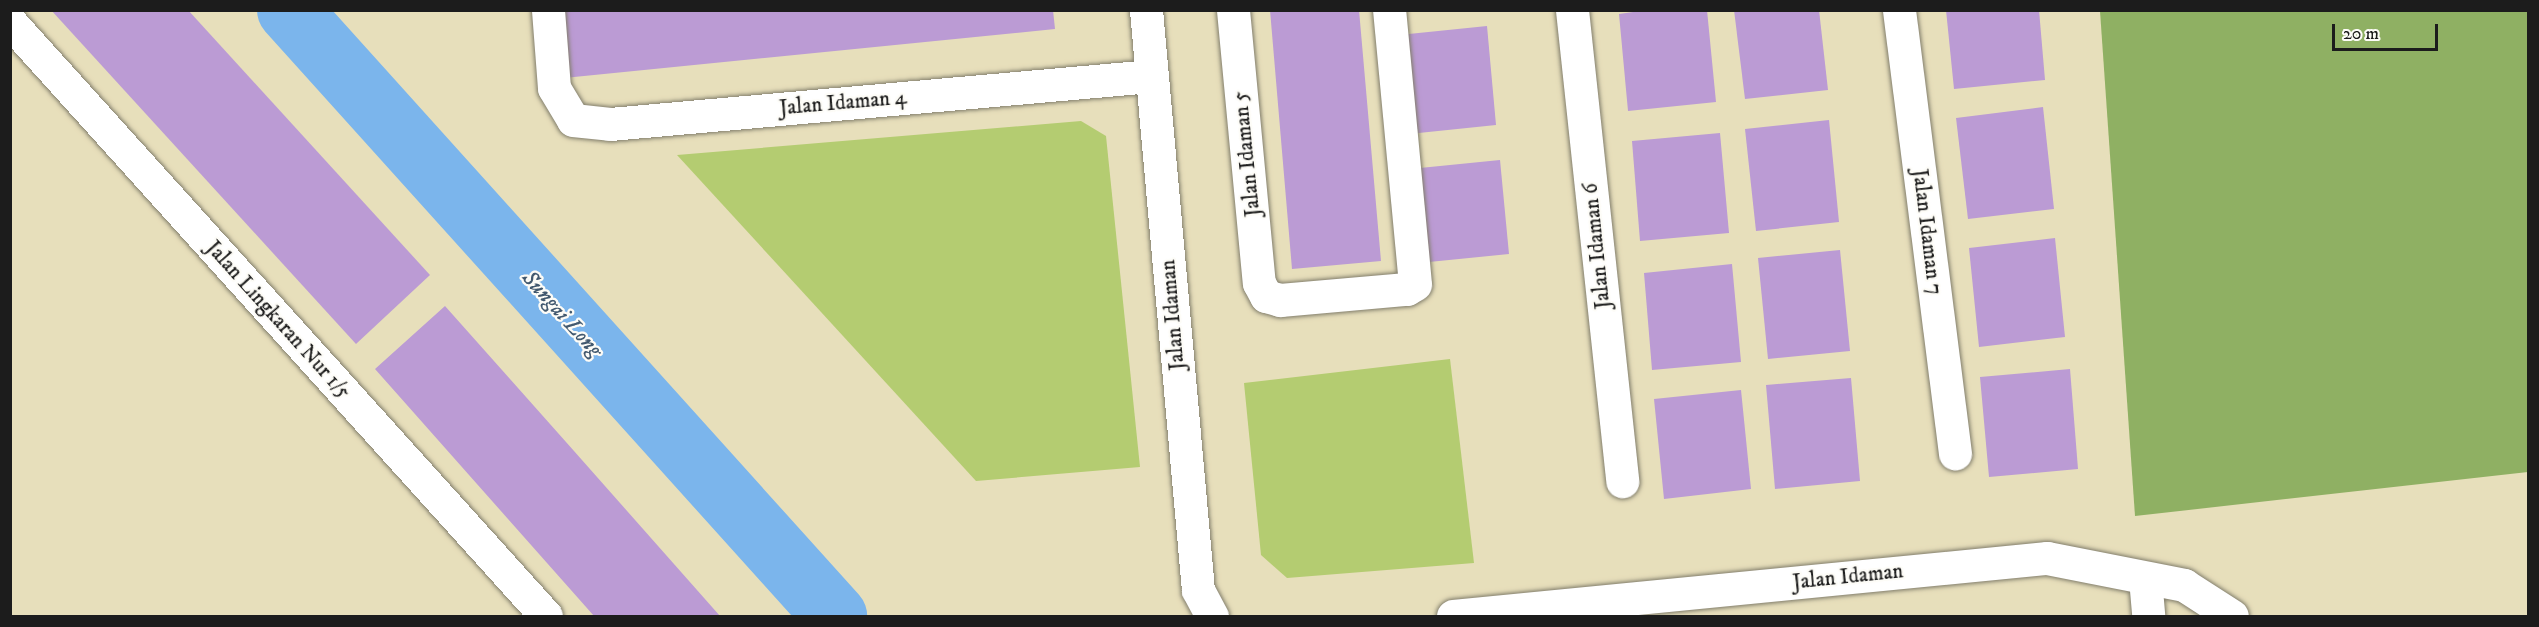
<!DOCTYPE html>
<style>
body{margin:0}
#map{position:relative;width:2539px;height:627px;overflow:hidden;background:#e7dfbb;font-family:"IM FELL DW Pica",serif}
div>[style]{position:absolute}
.green>*{inset:0;background:#b4cc71}
.forest>*{inset:0;background:#8fb063}
.river>*{height:64px;margin:-32px;padding:0 32px;transform-origin:32px;border-radius:32px;background:#7bb5ec}
.building>*{inset:0;background:#bb9bd4}
.roads{filter:drop-shadow(0 0 2px #827e6c) drop-shadow(0 0 2px #827e6c)}
.minor>*{height:33px;margin:-16.5px;padding:0 16.5px;transform-origin:16.5px;border-radius:16.5px;background:#fff}
span{translate:-50% -50%;white-space:nowrap;text-align:center;line-height:1.15;-webkit-text-stroke:4.5px #fdfcf7;paint-order:stroke}
.street-label{font-size:21px;color:#1c1c1c}
.water-label{font-size:22px;color:#42596f;font-style:italic}
.frame{position:absolute;inset:0;border:12px solid #1c1c1c;pointer-events:none}
.scale{position:absolute;left:2332px;top:24px;width:106px;height:27px;box-sizing:border-box;border:3px solid #1c1c1c;border-top:0;padding-left:8px;font-size:18px;line-height:21px;white-space:nowrap;color:#1c1c1c;-webkit-text-stroke:4px #fdfcf7;paint-order:stroke}
</style>
<div id="map">
<div class="green">
<div style="clip-path:polygon(1081px 121px,1106px 136px,1140px 467px,976px 481px,677px 155px)"></div>
<div style="clip-path:polygon(1450px 359px,1474px 563px,1287px 578px,1261px 555px,1244px 383px)"></div>
</div>
<div class="forest">
<div style="clip-path:polygon(2100px 11px,2528px 11px,2528px 472px,2135px 516px)"></div>
</div>
<div class="river">
<div style="left:289px;top:10px;width:816px;rotate:47.98deg"></div>
</div>
<div class="building">
<div style="clip-path:polygon(51px 10px,188px 10px,430px 275px,356px 344px)"></div>
<div style="clip-path:polygon(557px 10px,1053px 10px,1055px 29px,564px 78px)"></div>
<div style="clip-path:polygon(1270px 10px,1359px 10px,1381px 261px,1292px 269px)"></div>
<div style="clip-path:polygon(1647px 10px,1707px 10px,1716px 102px,1628px 111px,1619px 14px)"></div>
<div style="clip-path:polygon(1734px 10px,1819px 10px,1828px 90px,1745px 99px)"></div>
<div style="clip-path:polygon(1946px 10px,2039px 10px,2045px 80px,1954px 89px)"></div>
<div style="clip-path:polygon(1487px 26px,1496px 125px,1409px 134px,1399px 35px)"></div>
<div style="clip-path:polygon(2043px 107px,2054px 209px,1968px 219px,1956px 118px)"></div>
<div style="clip-path:polygon(1829px 120px,1839px 222px,1756px 231px,1745px 129px)"></div>
<div style="clip-path:polygon(1720px 133px,1729px 233px,1640px 241px,1632px 141px)"></div>
<div style="clip-path:polygon(1500px 160px,1509px 254px,1419px 263px,1410px 169px)"></div>
<div style="clip-path:polygon(2055px 238px,2065px 337px,1979px 347px,1969px 248px)"></div>
<div style="clip-path:polygon(1840px 250px,1850px 351px,1768px 359px,1758px 258px)"></div>
<div style="clip-path:polygon(1732px 264px,1741px 362px,1652px 370px,1644px 273px)"></div>
<div style="clip-path:polygon(445px 306px,574px 451px,720px 616px,594px 616px,391px 387px,375px 369px)"></div>
<div style="clip-path:polygon(2070px 369px,2078px 469px,1989px 477px,1980px 377px)"></div>
<div style="clip-path:polygon(1851px 378px,1860px 481px,1775px 489px,1766px 385px)"></div>
<div style="clip-path:polygon(1741px 390px,1751px 489px,1664px 499px,1654px 399px)"></div>
</div>
<div class="roads">
<div class="minor">
<div style="left:548px;top:10px;width:78px;rotate:85.6deg"></div>
<div style="left:554px;top:88px;width:37px;rotate:59deg"></div>
<div style="left:573px;top:120px;width:37px;rotate:6deg"></div>
<div style="left:610px;top:124px;width:543px;rotate:-5.07deg"></div>
<div style="left:1146px;top:10px;width:582px;rotate:84.88deg"></div>
<div style="left:1198px;top:590px;width:30px;rotate:62deg"></div>
<div style="left:1233px;top:10px;width:274px;rotate:84.6deg"></div>
<div style="left:1259px;top:283px;width:15px;rotate:62deg"></div>
<div style="left:1266px;top:296px;width:15px;rotate:16deg"></div>
<div style="left:1280px;top:300px;width:127px;rotate:-5deg"></div>
<div style="left:1407px;top:289px;width:9px;rotate:-32deg"></div>
<div style="left:1415px;top:284px;width:275px;rotate:-95.4deg"></div>
<div style="left:1572px;top:10px;width:474px;rotate:83.9deg"></div>
<div style="left:1899px;top:10px;width:447px;rotate:82.8deg"></div>
<div style="left:10px;top:22px;width:800px;rotate:47.94deg"></div>
<div style="left:2145px;top:578px;width:38px;rotate:85deg"></div>
<div style="left:1453px;top:616px;width:597px;rotate:-5.58deg"></div>
<div style="left:2047px;top:558px;width:140px;rotate:11.1deg"></div>
<div style="left:2184px;top:585px;width:57px;rotate:32.9deg"></div>
</div>
</div>
<div class="street-label">
<span style="left:843px;top:103px;rotate:-5deg">Jalan Idaman 4</span>
<span style="left:1247px;top:154px;rotate:-96deg">Jalan Idaman 5</span>
<span style="left:1927px;top:232px;rotate:83deg">Jalan Idaman 7</span>
<span style="left:1597px;top:246px;rotate:-96deg">Jalan Idaman 6</span>
<span style="left:1173px;top:315px;rotate:-95deg">Jalan Idaman</span>
<span style="left:278px;top:320px;rotate:48deg">Jalan Lingkaran Nur 1/5</span>
<span style="left:1848px;top:577px;rotate:-6deg">Jalan Idaman</span>
</div>
<div class="water-label">
<span style="left:562px;top:314px;rotate:48deg">Sungai Long</span>
</div>
<div class="frame"></div>
<div class="scale">20 m</div>
</div>
